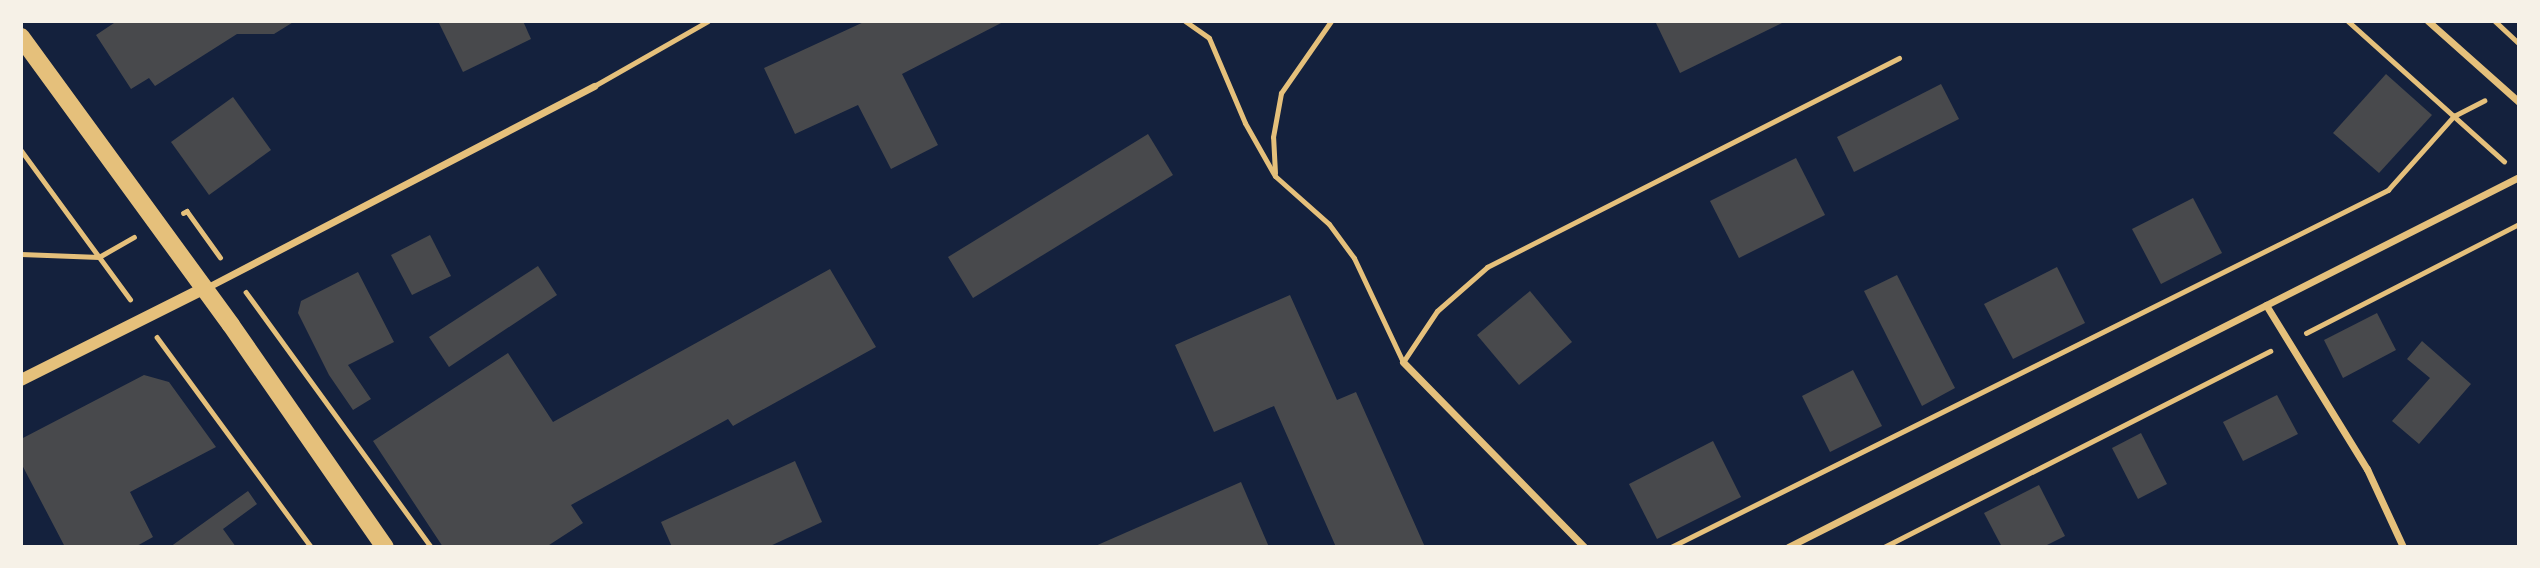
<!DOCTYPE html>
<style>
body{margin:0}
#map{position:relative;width:2540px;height:568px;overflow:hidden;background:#14213d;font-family:Raleway,sans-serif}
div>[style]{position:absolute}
.building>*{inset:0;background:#48494c}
.path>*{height:4.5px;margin:-2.25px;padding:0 2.25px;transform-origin:2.25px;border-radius:2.25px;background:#e5c07b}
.service>*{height:5px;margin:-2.5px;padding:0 2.5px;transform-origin:2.5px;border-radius:2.5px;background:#e5c07b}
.minor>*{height:7px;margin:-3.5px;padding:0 3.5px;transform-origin:3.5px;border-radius:3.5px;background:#e5c07b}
.tertiary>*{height:12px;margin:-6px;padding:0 6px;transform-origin:6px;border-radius:6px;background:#e5c07b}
.primary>*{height:18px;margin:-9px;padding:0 9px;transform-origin:9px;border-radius:9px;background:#e5c07b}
span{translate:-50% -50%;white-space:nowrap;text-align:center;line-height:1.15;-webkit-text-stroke:6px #f6f1e7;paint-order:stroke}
.frame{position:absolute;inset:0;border:23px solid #f6f1e7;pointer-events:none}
</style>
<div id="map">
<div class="building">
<div style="clip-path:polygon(117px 21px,295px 21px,274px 34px,237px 34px,155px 86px,149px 78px,131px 89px,96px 35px)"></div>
<div style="clip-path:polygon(438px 21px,523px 21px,531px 39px,463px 72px)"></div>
<div style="clip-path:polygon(866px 21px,1005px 21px,902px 74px,938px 145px,891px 169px,858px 105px,795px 134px,764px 68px)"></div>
<div style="clip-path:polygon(1655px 21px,1786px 21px,1680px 73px)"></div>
<div style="clip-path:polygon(2386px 74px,2432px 115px,2379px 173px,2333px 133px)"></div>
<div style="clip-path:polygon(1941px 84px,1959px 119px,1854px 172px,1837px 137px)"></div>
<div style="clip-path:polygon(233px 97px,271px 150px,209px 195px,171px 142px)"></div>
<div style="clip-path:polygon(1148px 134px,1173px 175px,973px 298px,948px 257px)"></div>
<div style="clip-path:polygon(1796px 158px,1825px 215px,1739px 258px,1710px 201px)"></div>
<div style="clip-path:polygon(2193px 198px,2222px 253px,2161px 284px,2132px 229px)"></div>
<div style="clip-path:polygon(430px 235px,451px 276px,412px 295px,391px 255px)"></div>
<div style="clip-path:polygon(538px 266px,557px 295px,449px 367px,429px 337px)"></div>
<div style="clip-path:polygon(2057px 267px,2085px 323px,2013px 359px,1984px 304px)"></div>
<div style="clip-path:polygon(830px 269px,876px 347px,733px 426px,728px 419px,571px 505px,583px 523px,546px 547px,443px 547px,373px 441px,508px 353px,553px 422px)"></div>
<div style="clip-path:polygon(358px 272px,394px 342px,348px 365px,371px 399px,353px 410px,329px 375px,298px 313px,301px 301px)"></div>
<div style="clip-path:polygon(1897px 275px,1955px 388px,1922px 406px,1864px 291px)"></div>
<div style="clip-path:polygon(1530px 291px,1572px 342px,1519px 385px,1477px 335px)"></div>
<div style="clip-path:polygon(1290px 295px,1337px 400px,1356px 392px,1425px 547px,1336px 547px,1274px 406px,1214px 432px,1175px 345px)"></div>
<div style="clip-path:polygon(2377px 313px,2396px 350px,2343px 378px,2324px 340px)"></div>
<div style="clip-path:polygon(2422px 341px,2471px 384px,2419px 444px,2392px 421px,2430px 378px,2407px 359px)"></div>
<div style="clip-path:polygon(1853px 370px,1882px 426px,1830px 452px,1802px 396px)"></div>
<div style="clip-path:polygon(144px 375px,169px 382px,216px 447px,130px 492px,153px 537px,135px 547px,65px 547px,21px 463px,21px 439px)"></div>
<div style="clip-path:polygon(2277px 395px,2298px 434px,2243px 461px,2223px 422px)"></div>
<div style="clip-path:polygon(2141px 433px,2167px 484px,2138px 499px,2112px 448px)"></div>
<div style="clip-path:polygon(1713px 441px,1741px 497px,1657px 539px,1629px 484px)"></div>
<div style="clip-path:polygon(795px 461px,822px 522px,768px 547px,672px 547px,661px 522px)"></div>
<div style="clip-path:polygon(1241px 482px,1269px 547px,1093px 547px)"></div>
<div style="clip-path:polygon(2039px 485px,2065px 536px,2043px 547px,2002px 547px,1984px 513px)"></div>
<div style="clip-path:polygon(248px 491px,257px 504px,223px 529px,236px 547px,170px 547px)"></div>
</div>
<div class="path">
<div style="left:2348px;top:21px;width:210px;rotate:41.9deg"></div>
<div style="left:2495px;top:21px;width:33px;rotate:43deg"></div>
<div style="left:21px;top:150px;width:185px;rotate:53.8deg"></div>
<div style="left:183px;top:213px;width:4px;rotate:-27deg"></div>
<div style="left:187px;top:211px;width:57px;rotate:54.3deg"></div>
<div style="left:21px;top:254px;width:78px;rotate:2.2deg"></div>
<div style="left:99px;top:257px;width:40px;rotate:-29.7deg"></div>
<div style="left:246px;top:292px;width:315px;rotate:54deg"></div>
<div style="left:2306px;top:333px;width:239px;rotate:-27.1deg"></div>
<div style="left:157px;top:337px;width:260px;rotate:53.7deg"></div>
<div style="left:1671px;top:547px;width:801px;rotate:-26.47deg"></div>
<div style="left:2388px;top:190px;width:99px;rotate:-48.3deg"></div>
<div style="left:2454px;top:116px;width:34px;rotate:-27deg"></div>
<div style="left:1884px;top:547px;width:433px;rotate:-26.9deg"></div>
</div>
<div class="service">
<div style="left:1185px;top:21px;width:29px;rotate:35deg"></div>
<div style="left:1209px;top:38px;width:92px;rotate:67deg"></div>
<div style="left:1245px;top:123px;width:61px;rotate:60.5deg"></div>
<div style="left:1275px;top:176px;width:72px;rotate:41.6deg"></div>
<div style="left:1329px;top:224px;width:42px;rotate:53.7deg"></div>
<div style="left:1354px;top:258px;width:115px;rotate:64.8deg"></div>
<div style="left:594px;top:86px;width:131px;rotate:-29.7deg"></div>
<div style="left:1275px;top:173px;width:36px;rotate:-93deg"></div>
<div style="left:1273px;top:137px;width:45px;rotate:-79.7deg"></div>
<div style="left:1281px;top:93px;width:88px;rotate:-55.2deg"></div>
<div style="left:1403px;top:362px;width:61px;rotate:-56.3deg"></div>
<div style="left:1437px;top:311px;width:67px;rotate:-41.3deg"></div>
<div style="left:1487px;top:267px;width:462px;rotate:-26.9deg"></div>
</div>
<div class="minor">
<div style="left:2428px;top:21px;width:122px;rotate:41.7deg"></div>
<div style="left:204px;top:289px;width:440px;rotate:-27.5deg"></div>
<div style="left:2266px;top:305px;width:193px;rotate:58.4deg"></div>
<div style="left:2367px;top:469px;width:86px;rotate:65.2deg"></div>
<div style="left:1403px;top:362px;width:259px;rotate:45.6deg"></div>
<div style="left:1788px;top:547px;width:819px;rotate:-26.85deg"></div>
</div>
<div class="tertiary">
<div style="left:21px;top:380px;width:203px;rotate:-26.6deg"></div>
</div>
<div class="primary">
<div style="left:21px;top:37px;width:356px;rotate:53.9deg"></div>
<div style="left:231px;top:325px;width:270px;rotate:55.3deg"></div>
</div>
<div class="frame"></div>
</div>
